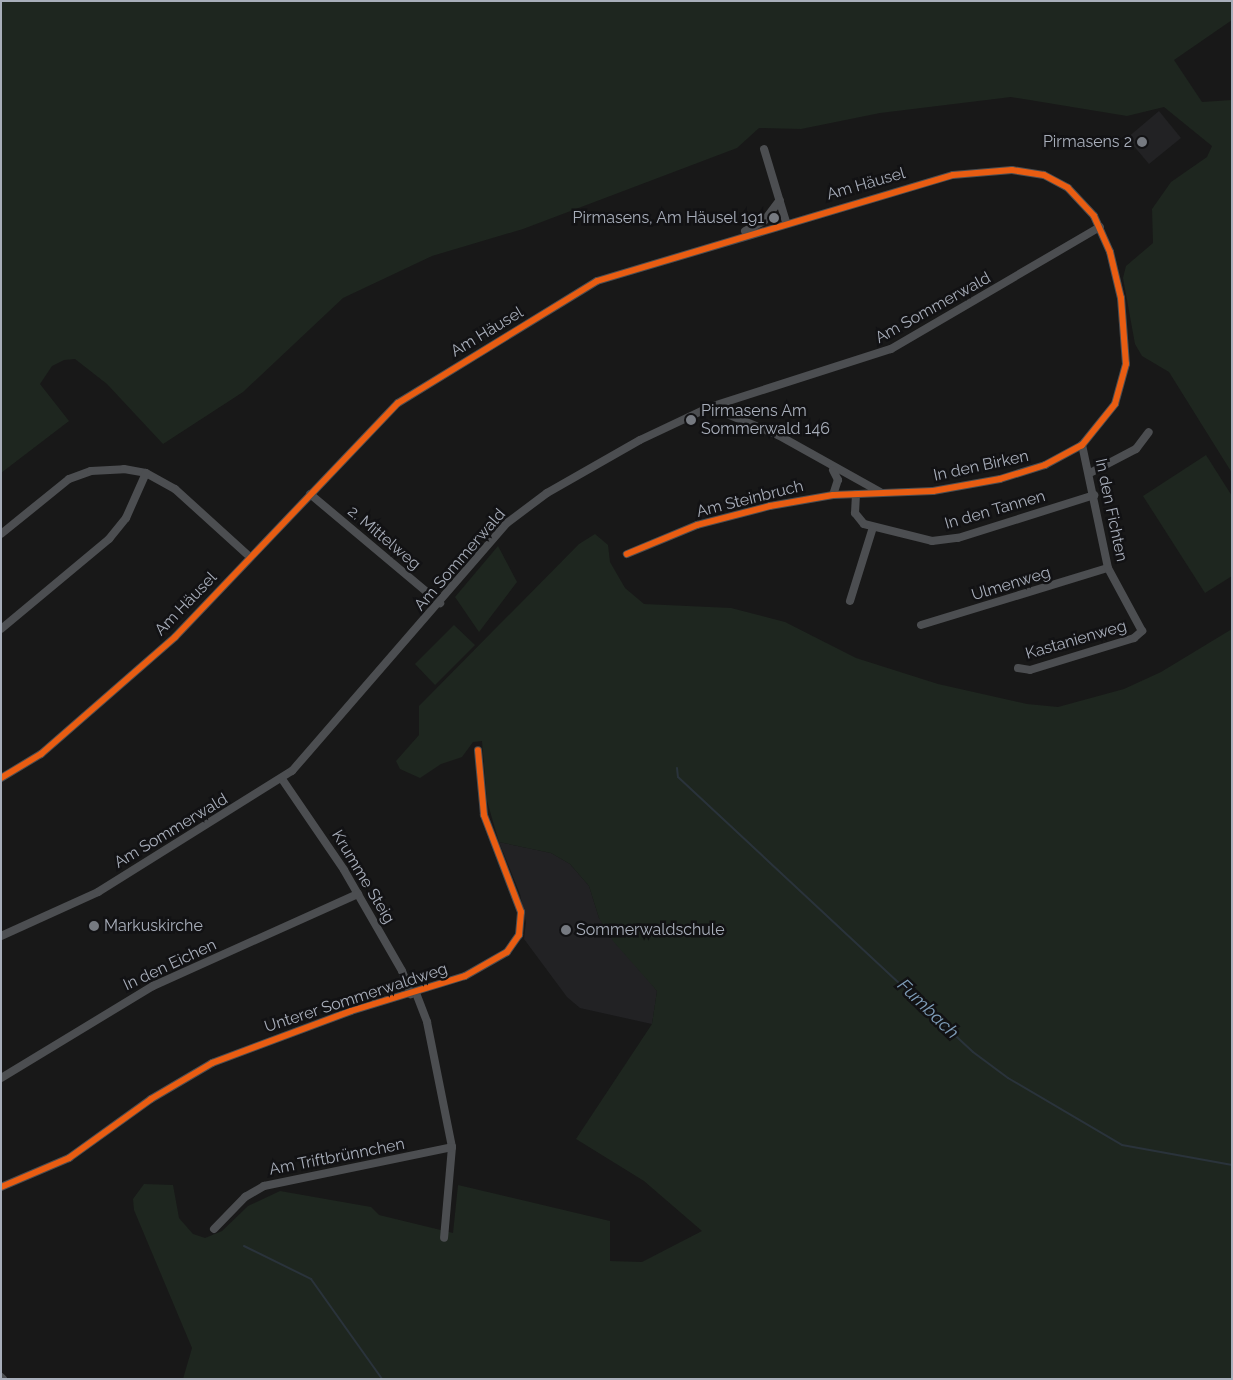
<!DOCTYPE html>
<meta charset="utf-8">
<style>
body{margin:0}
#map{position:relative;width:1233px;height:1380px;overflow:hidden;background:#181818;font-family:Raleway,sans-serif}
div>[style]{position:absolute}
.built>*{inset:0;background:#222224}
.green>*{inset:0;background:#1e261f}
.stream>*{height:2px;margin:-1px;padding:0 1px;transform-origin:1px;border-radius:1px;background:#2a333b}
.minor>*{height:8px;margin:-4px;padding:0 4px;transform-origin:4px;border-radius:4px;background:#4c4e51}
.cycleway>*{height:6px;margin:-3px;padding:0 3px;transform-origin:3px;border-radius:3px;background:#e95d12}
.dots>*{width:14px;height:14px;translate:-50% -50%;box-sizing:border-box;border:2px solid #121214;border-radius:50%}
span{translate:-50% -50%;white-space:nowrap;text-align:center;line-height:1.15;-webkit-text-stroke:5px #121214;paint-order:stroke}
.poi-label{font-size:16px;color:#a8aeba}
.right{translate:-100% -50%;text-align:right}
.left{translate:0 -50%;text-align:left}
.street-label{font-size:16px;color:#a8aeba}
.water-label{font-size:18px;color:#7e9cb7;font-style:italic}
.frame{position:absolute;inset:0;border:2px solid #a8aeba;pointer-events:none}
</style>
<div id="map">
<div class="built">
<div style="clip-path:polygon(1159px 111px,1181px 138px,1149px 164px,1127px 138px)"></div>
<div style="clip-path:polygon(499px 842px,551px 853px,570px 864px,589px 886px,599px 918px,657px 991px,652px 1024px,580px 1008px,567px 997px,524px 939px,526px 922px,520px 894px)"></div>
</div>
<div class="green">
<div style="clip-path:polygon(1px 1px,1232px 1px,1232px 20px,1174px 60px,1202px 102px,1232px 100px,1232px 473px,1169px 372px,1142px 356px,1135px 344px,1123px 278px,1126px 266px,1153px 243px,1152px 209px,1171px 182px,1207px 157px,1212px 146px,1164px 107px,1127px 116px,1011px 97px,880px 113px,801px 129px,759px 128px,737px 148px,523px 229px,432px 256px,343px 298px,243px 392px,163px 444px,107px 384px,75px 359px,64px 360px,52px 366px,40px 384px,69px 421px,1px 473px)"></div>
<div style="clip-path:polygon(1206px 455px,1232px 496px,1232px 576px,1205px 593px,1143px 496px)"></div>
<div style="clip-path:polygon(595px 534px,608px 545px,610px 562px,625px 588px,644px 604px,731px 608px,785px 622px,856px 658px,938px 684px,1027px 704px,1058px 707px,1124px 689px,1161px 672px,1232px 629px,1232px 1379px,183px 1379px,192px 1348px,134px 1210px,133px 1199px,144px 1184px,173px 1185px,179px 1218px,193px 1234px,205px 1238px,222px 1231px,248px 1206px,280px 1191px,371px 1207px,379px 1215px,453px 1233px,458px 1185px,610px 1221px,610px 1261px,642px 1262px,702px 1231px,644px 1181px,576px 1139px,652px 1024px,657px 991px,613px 941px,599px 918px,589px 886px,570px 864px,551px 853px,499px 842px,487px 801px,482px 741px,473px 742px,462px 757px,441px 764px,420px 778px,400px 769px,396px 761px,419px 735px,419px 706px,579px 544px)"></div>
<div style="clip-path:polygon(498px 546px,517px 582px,479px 632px,455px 597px)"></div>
<div style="clip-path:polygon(454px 625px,475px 645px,435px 685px,415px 664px)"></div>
</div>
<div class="stream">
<div style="left:677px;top:768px;width:9px;rotate:84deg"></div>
<div style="left:678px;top:777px;width:403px;rotate:43deg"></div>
<div style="left:973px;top:1052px;width:44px;rotate:36.6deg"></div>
<div style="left:1008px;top:1078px;width:132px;rotate:30.4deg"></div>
<div style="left:1122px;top:1145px;width:112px;rotate:10.3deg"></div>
<div style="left:244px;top:1246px;width:75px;rotate:26.2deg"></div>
<div style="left:311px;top:1279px;width:123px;rotate:54.6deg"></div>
</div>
<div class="minor">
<div style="left:764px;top:149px;width:76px;rotate:73.2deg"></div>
<div style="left:745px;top:231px;width:21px;rotate:-28deg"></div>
<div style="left:764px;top:221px;width:26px;rotate:-53deg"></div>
<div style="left:710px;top:407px;width:74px;rotate:22.4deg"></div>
<div style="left:778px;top:435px;width:117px;rotate:29.2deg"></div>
<div style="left:1090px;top:473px;width:52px;rotate:-27.6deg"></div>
<div style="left:1136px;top:449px;width:21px;rotate:-53deg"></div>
<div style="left:310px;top:494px;width:170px;rotate:40deg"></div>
<div style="left:856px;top:494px;width:19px;rotate:93deg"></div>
<div style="left:855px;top:513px;width:14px;rotate:51deg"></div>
<div style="left:864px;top:524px;width:70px;rotate:14deg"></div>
<div style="left:932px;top:541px;width:26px;rotate:-7deg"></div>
<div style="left:958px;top:538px;width:143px;rotate:-17.5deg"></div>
<div style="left:833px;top:495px;width:16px;rotate:-72deg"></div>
<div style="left:838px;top:480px;width:11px;rotate:-117deg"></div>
<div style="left:1px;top:534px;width:87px;rotate:-39deg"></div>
<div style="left:69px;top:479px;width:23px;rotate:-20deg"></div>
<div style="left:91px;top:471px;width:33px;rotate:-3deg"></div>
<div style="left:124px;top:469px;width:22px;rotate:10deg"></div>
<div style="left:146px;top:473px;width:33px;rotate:29deg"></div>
<div style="left:175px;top:489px;width:101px;rotate:42.2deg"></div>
<div style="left:850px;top:601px;width:77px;rotate:-72.7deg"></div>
<div style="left:921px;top:625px;width:195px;rotate:-17deg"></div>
<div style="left:1px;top:629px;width:141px;rotate:-39.8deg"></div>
<div style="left:109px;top:539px;width:27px;rotate:-51deg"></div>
<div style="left:126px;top:518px;width:49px;rotate:-66deg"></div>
<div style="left:1018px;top:668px;width:12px;rotate:9deg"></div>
<div style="left:1030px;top:670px;width:109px;rotate:-17.1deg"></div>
<div style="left:1134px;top:638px;width:11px;rotate:-41deg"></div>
<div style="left:1142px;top:631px;width:72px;rotate:-118.4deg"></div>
<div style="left:1108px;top:568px;width:126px;rotate:-101.9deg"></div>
<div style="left:1px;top:778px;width:47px;rotate:-31deg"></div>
<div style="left:41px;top:754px;width:178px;rotate:-41.1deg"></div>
<div style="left:175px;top:637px;width:323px;rotate:-46.4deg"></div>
<div style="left:398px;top:403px;width:233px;rotate:-31.5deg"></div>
<div style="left:597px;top:281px;width:371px;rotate:-16.6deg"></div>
<div style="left:953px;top:175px;width:59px;rotate:-4.8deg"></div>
<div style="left:1012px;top:170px;width:32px;rotate:9deg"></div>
<div style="left:1044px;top:175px;width:27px;rotate:28deg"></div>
<div style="left:1068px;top:188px;width:38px;rotate:47deg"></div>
<div style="left:1094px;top:216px;width:39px;rotate:66deg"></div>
<div style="left:1110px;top:252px;width:47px;rotate:76.6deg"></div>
<div style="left:1121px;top:298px;width:66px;rotate:85.7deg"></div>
<div style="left:1126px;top:364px;width:41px;rotate:105.4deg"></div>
<div style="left:1115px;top:404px;width:53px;rotate:128.8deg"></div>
<div style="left:1082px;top:445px;width:42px;rotate:151.6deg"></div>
<div style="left:1045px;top:465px;width:47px;rotate:162.7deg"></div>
<div style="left:1000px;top:479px;width:68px;rotate:169.8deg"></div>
<div style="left:933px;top:491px;width:100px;rotate:177.7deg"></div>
<div style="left:833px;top:495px;width:64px;rotate:170.1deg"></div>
<div style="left:770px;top:506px;width:75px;rotate:165.4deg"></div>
<div style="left:697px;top:525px;width:76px;rotate:157.5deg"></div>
<div style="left:282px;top:779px;width:110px;rotate:55.7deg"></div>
<div style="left:344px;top:870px;width:116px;rotate:60.1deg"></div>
<div style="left:402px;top:971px;width:25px;rotate:69deg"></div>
<div style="left:1px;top:936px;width:107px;rotate:-24.4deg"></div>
<div style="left:98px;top:892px;width:229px;rotate:-32deg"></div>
<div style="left:292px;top:771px;width:328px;rotate:-49.1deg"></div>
<div style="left:507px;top:523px;width:50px;rotate:-36.9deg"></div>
<div style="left:547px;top:493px;width:107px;rotate:-29.7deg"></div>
<div style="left:640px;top:440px;width:77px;rotate:-25.2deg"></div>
<div style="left:710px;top:407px;width:190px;rotate:-17.8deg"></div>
<div style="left:891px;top:349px;width:242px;rotate:-30.3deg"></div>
<div style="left:416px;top:993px;width:31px;rotate:69deg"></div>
<div style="left:427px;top:1022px;width:127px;rotate:78.7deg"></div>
<div style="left:452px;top:1147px;width:91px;rotate:95deg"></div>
<div style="left:1px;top:1078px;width:178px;rotate:-31.2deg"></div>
<div style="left:153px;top:986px;width:225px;rotate:-24.2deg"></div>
<div style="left:1px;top:1187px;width:74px;rotate:-23.1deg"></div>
<div style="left:69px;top:1158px;width:101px;rotate:-35.7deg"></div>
<div style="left:151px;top:1099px;width:71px;rotate:-30.5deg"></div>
<div style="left:212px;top:1063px;width:148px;rotate:-20.5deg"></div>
<div style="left:351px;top:1011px;width:119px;rotate:-17.1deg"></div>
<div style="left:465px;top:976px;width:48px;rotate:-29.7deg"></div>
<div style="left:507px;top:952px;width:21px;rotate:-55deg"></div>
<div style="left:519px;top:935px;width:23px;rotate:-85deg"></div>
<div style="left:521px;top:912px;width:104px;rotate:-110.9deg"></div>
<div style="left:484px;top:815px;width:65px;rotate:-95.3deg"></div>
<div style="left:214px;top:1229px;width:45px;rotate:-45.9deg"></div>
<div style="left:245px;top:1197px;width:22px;rotate:-30deg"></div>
<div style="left:264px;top:1186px;width:192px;rotate:-11.7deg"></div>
<div style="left:1px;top:1377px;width:3px;rotate:45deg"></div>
</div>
<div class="cycleway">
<div style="left:1px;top:778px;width:47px;rotate:-31deg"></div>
<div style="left:41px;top:754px;width:178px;rotate:-41.1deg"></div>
<div style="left:175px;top:637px;width:323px;rotate:-46.4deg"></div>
<div style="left:398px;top:403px;width:233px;rotate:-31.5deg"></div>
<div style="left:597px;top:281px;width:371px;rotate:-16.6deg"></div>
<div style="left:953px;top:175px;width:59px;rotate:-4.8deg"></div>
<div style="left:1012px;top:170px;width:32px;rotate:9deg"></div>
<div style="left:1044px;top:175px;width:27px;rotate:28deg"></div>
<div style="left:1068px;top:188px;width:38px;rotate:47deg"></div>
<div style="left:1094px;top:216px;width:39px;rotate:66deg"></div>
<div style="left:1110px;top:252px;width:47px;rotate:76.6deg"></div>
<div style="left:1121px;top:298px;width:66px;rotate:85.7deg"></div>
<div style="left:1126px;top:364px;width:41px;rotate:105.4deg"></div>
<div style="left:1115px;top:404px;width:53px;rotate:128.8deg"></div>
<div style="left:1082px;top:445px;width:42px;rotate:151.6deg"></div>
<div style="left:1045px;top:465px;width:47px;rotate:162.7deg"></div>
<div style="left:1000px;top:479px;width:68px;rotate:169.8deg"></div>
<div style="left:933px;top:491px;width:100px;rotate:177.7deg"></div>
<div style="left:833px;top:495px;width:64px;rotate:170.1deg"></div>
<div style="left:770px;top:506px;width:75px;rotate:165.4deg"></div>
<div style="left:697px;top:525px;width:76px;rotate:157.5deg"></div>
<div style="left:1px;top:1187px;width:74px;rotate:-23.1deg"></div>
<div style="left:69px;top:1158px;width:101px;rotate:-35.7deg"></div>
<div style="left:151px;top:1099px;width:71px;rotate:-30.5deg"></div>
<div style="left:212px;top:1063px;width:148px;rotate:-20.5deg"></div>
<div style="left:351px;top:1011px;width:119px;rotate:-17.1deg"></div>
<div style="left:465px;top:976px;width:48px;rotate:-29.7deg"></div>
<div style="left:507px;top:952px;width:21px;rotate:-55deg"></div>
<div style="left:519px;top:935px;width:23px;rotate:-85deg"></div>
<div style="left:521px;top:912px;width:104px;rotate:-110.9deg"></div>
<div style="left:484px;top:815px;width:65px;rotate:-95.3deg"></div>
</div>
<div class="dots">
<div style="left:1142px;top:142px;background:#767a81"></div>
<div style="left:774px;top:218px;background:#767a81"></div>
<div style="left:691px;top:420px;background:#767a81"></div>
<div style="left:94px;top:926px;background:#767a81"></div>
<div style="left:566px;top:930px;background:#767a81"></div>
</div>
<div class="poi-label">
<span class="right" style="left:1132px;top:142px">Pirmasens 2</span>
<span class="right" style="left:764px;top:218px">Pirmasens, Am Häusel 191</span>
<span class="left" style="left:701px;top:420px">Pirmasens Am<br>Sommerwald 146</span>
<span class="left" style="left:104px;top:926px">Markuskirche</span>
<span class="left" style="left:576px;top:930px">Sommerwaldschule</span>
</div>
<div class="street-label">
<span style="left:866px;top:184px;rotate:-16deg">Am Häusel</span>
<span style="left:933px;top:308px;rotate:-29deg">Am Sommerwald</span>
<span style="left:487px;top:332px;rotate:-31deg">Am Häusel</span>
<span style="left:981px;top:466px;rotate:-12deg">In den Birken</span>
<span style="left:750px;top:499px;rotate:-14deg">Am Steinbruch</span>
<span style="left:995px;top:510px;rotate:-16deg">In den Tannen</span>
<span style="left:1111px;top:510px;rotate:78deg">In den Fichten</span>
<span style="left:384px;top:538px;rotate:40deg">2. Mittelweg</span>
<span style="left:460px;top:560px;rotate:-49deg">Am Sommerwald</span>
<span style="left:1011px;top:584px;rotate:-17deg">Ulmenweg</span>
<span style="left:186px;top:604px;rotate:-46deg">Am Häusel</span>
<span style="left:1076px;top:640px;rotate:-16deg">Kastanienweg</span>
<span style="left:171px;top:831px;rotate:-31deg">Am Sommerwald</span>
<span style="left:363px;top:877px;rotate:59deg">Krumme Steig</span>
<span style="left:170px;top:965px;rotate:-25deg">In den Eichen</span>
<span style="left:356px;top:998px;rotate:-18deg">Unterer Sommerwaldweg</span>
<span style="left:337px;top:1157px;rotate:-11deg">Am Triftbrünnchen</span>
</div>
<div class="water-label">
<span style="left:928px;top:1009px;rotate:44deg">Fumbach</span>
</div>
<div class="frame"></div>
</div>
